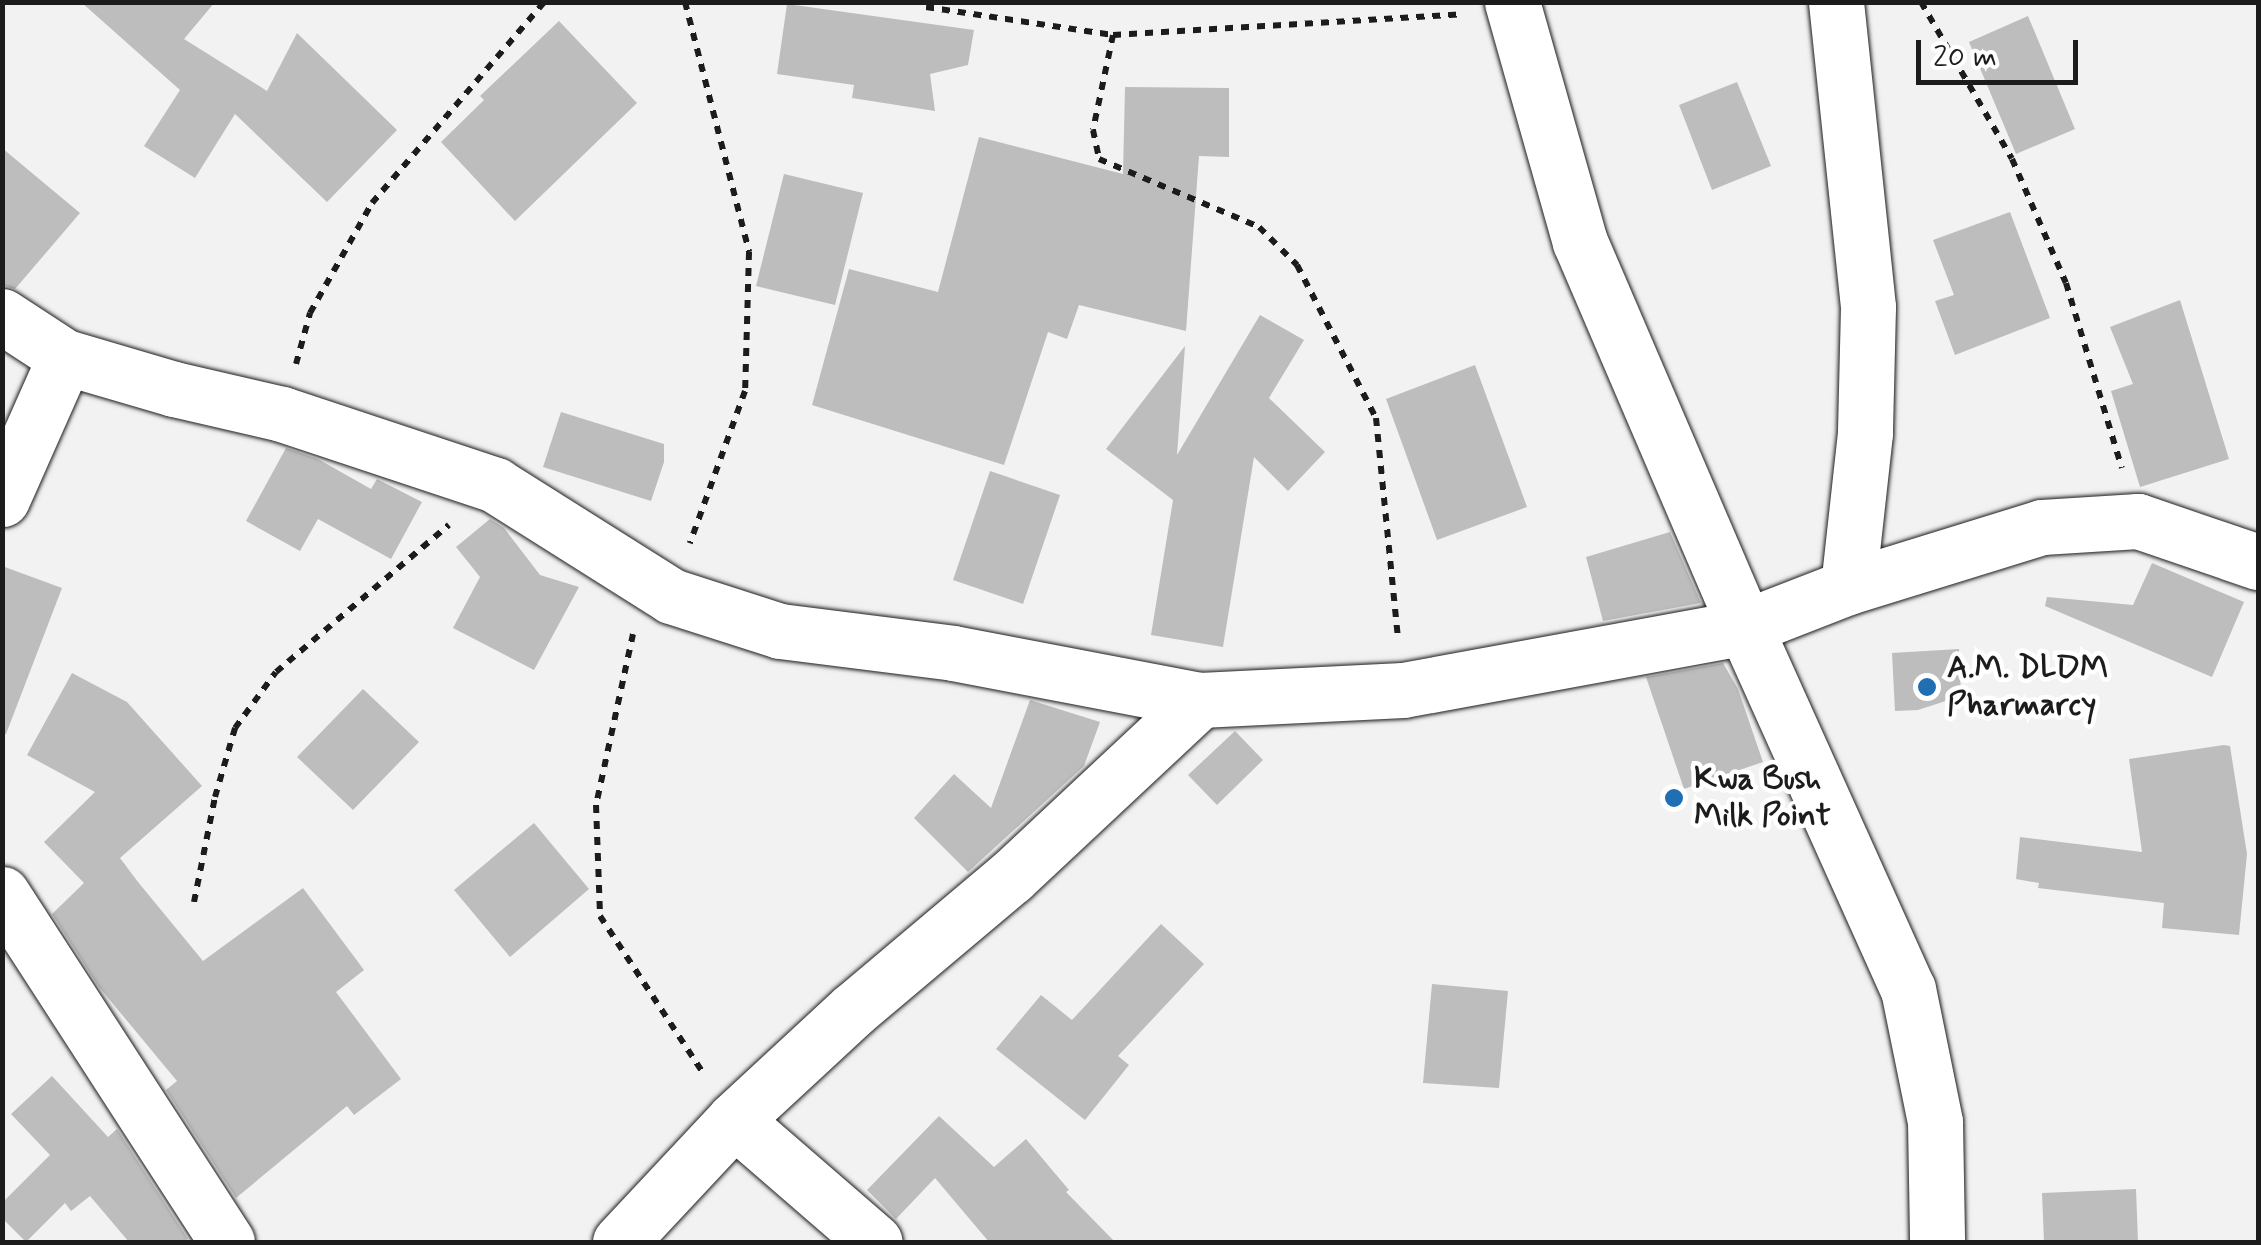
<!DOCTYPE html>
<style>
body{margin:0}
#map{position:relative;width:2261px;height:1245px;overflow:hidden;background:#f2f2f2;font-family:Mynerve,sans-serif}
div>[style]{position:absolute}
.building>*{inset:0;background:#bdbdbd}
.path>*{height:6px;margin-top:-3px;transform-origin:0;background:repeating-linear-gradient(90deg,#1c1c1c 0 8px,transparent 0 16px)}
.roads{filter:drop-shadow(0 0 2px #1c1c1c) drop-shadow(0 0 2px #1c1c1c)}
.minor>*{height:55px;margin:-27.5px;padding:0 27.5px;transform-origin:27.5px;border-radius:27.5px;background:#fff}
.dots>*{width:28px;height:28px;translate:-50% -50%;box-sizing:border-box;border:5px solid #fff;border-radius:50%}
span{translate:-50% -50%;white-space:nowrap;text-align:center;line-height:1.15;-webkit-text-stroke:9px #fff;paint-order:stroke}
.poi-label{font-size:32px;color:#1c1c1c;font-weight:700}
.left{translate:0 -50%;text-align:left}
.frame{position:absolute;inset:0;border:5px solid #1c1c1c;pointer-events:none}
.scale{position:absolute;left:1916px;top:40px;width:162px;height:45px;box-sizing:border-box;border:5px solid #1c1c1c;border-top:0;padding-left:12px;font-size:30px;line-height:35px;white-space:nowrap;color:#1c1c1c;-webkit-text-stroke:8px #fff;paint-order:stroke}
</style>
<div id="map">
<div class="building">
<div style="clip-path:polygon(81px 2px,215px 2px,184px 39px,267px 91px,297px 33px,397px 130px,327px 202px,235px 114px,195px 178px,144px 146px,180px 90px)"></div>
<div style="clip-path:polygon(787px 4px,974px 30px,968px 65px,930px 74px,935px 111px,852px 98px,854px 85px,777px 74px)"></div>
<div style="clip-path:polygon(2028px 16px,2075px 129px,2016px 154px,1969px 42px)"></div>
<div style="clip-path:polygon(559px 21px,637px 103px,515px 221px,441px 142px,484px 100px,480px 96px)"></div>
<div style="clip-path:polygon(1737px 82px,1771px 166px,1712px 190px,1679px 105px)"></div>
<div style="clip-path:polygon(1125px 87px,1229px 88px,1229px 157px,1199px 156px,1186px 331px,1079px 305px,1067px 339px,1048px 332px,1004px 465px,812px 405px,849px 269px,938px 292px,979px 137px,1123px 174px)"></div>
<div style="clip-path:polygon(2px 148px,80px 213px,15px 289px,2px 285px)"></div>
<div style="clip-path:polygon(784px 174px,863px 193px,835px 305px,756px 286px)"></div>
<div style="clip-path:polygon(2010px 212px,2050px 318px,1955px 355px,1935px 301px,1954px 295px,1933px 240px)"></div>
<div style="clip-path:polygon(2180px 300px,2229px 459px,2140px 487px,2111px 391px,2133px 384px,2110px 327px)"></div>
<div style="clip-path:polygon(1260px 315px,1304px 340px,1269px 398px,1325px 452px,1288px 491px,1254px 457px,1223px 647px,1151px 635px,1173px 500px,1106px 449px,1185px 346px,1177px 455px)"></div>
<div style="clip-path:polygon(1475px 365px,1527px 507px,1437px 540px,1386px 399px)"></div>
<div style="clip-path:polygon(561px 412px,664px 444px,664px 462px,651px 501px,543px 467px)"></div>
<div style="clip-path:polygon(286px 448px,318px 459px,371px 489px,377px 479px,422px 502px,391px 559px,318px 519px,300px 551px,246px 521px)"></div>
<div style="clip-path:polygon(990px 471px,1060px 495px,1023px 604px,953px 580px)"></div>
<div style="clip-path:polygon(490px 519px,504px 528px,540px 575px,579px 587px,534px 670px,453px 628px,480px 577px,456px 547px)"></div>
<div style="clip-path:polygon(1670px 532px,1701px 603px,1603px 621px,1586px 557px)"></div>
<div style="clip-path:polygon(2152px 563px,2244px 602px,2212px 677px,2045px 606px,2047px 597px,2133px 605px)"></div>
<div style="clip-path:polygon(2px 566px,62px 588px,6px 734px,2px 734px)"></div>
<div style="clip-path:polygon(1959px 649px,1961px 696px,1918px 710px,1895px 711px,1892px 653px)"></div>
<div style="clip-path:polygon(1723px 663px,1738px 689px,1763px 762px,1684px 789px,1646px 677px)"></div>
<div style="clip-path:polygon(72px 673px,127px 702px,202px 786px,120px 858px,138px 882px,203px 961px,303px 888px,364px 970px,336px 992px,401px 1079px,354px 1115px,347px 1106px,236px 1198px,166px 1090px,177px 1081px,99px 987px,52px 914px,84px 883px,44px 842px,95px 792px,27px 755px)"></div>
<div style="clip-path:polygon(363px 689px,419px 742px,353px 810px,297px 757px)"></div>
<div style="clip-path:polygon(1030px 700px,1100px 722px,1084px 766px,968px 872px,914px 818px,954px 774px,991px 808px)"></div>
<div style="clip-path:polygon(1235px 731px,1263px 760px,1217px 805px,1188px 775px)"></div>
<div style="clip-path:polygon(2224px 745px,2230px 746px,2247px 854px,2239px 935px,2162px 928px,2164px 903px,2038px 888px,2039px 883px,2016px 879px,2020px 837px,2142px 852px,2129px 759px)"></div>
<div style="clip-path:polygon(534px 823px,589px 889px,510px 957px,454px 890px)"></div>
<div style="clip-path:polygon(1161px 924px,1204px 964px,1118px 1056px,1129px 1065px,1085px 1120px,996px 1049px,1041px 995px,1072px 1020px)"></div>
<div style="clip-path:polygon(1432px 984px,1508px 991px,1499px 1088px,1423px 1083px)"></div>
<div style="clip-path:polygon(52px 1076px,108px 1137px,117px 1129px,188px 1239px,183px 1242px,129px 1242px,90px 1196px,71px 1211px,65px 1203px,26px 1242px,2px 1218px,2px 1203px,50px 1155px,11px 1114px)"></div>
<div style="clip-path:polygon(939px 1116px,994px 1167px,1026px 1139px,1069px 1190px,1066px 1192px,1115px 1242px,989px 1242px,935px 1178px,896px 1219px,867px 1190px)"></div>
<div style="clip-path:polygon(2136px 1189px,2138px 1242px,2044px 1242px,2042px 1193px)"></div>
</div>
<div class="path">
<div style="left:685px;top:2px;width:258px;rotate:75.6deg"></div>
<div style="left:749px;top:252px;width:139px;rotate:91.6deg"></div>
<div style="left:745px;top:391px;width:162px;rotate:109.9deg"></div>
<div style="left:1921px;top:2px;width:181px;rotate:59.9deg"></div>
<div style="left:2012px;top:159px;width:135px;rotate:66.5deg"></div>
<div style="left:2066px;top:283px;width:193px;rotate:73.2deg"></div>
<div style="left:926px;top:7px;width:189px;rotate:8.5deg"></div>
<div style="left:1113px;top:35px;width:350px;rotate:-3.4deg"></div>
<div style="left:1113px;top:35px;width:97px;rotate:101.9deg"></div>
<div style="left:1093px;top:130px;width:30px;rotate:78deg"></div>
<div style="left:1099px;top:159px;width:174px;rotate:23deg"></div>
<div style="left:1259px;top:227px;width:54px;rotate:45deg"></div>
<div style="left:1297px;top:265px;width:172px;rotate:62.7deg"></div>
<div style="left:1376px;top:418px;width:222px;rotate:84.3deg"></div>
<div style="left:296px;top:364px;width:53px;rotate:-74.6deg"></div>
<div style="left:310px;top:313px;width:126px;rotate:-60.6deg"></div>
<div style="left:372px;top:203px;width:265px;rotate:-49.4deg"></div>
<div style="left:633px;top:634px;width:175px;rotate:102.2deg"></div>
<div style="left:596px;top:805px;width:111px;rotate:87.9deg"></div>
<div style="left:600px;top:916px;width:191px;rotate:56.7deg"></div>
<div style="left:194px;top:902px;width:107px;rotate:-78.7deg"></div>
<div style="left:215px;top:797px;width:72px;rotate:-73.8deg"></div>
<div style="left:235px;top:728px;width:69px;rotate:-53.8deg"></div>
<div style="left:276px;top:672px;width:227px;rotate:-40.4deg"></div>
</div>
<div class="roads">
<div class="minor">
<div style="left:1512px;top:2px;width:249px;rotate:74.2deg"></div>
<div style="left:1580px;top:242px;width:419px;rotate:66.8deg"></div>
<div style="left:1745px;top:627px;width:397px;rotate:65.8deg"></div>
<div style="left:1908px;top:989px;width:136px;rotate:78.5deg"></div>
<div style="left:1935px;top:1122px;width:120px;rotate:89deg"></div>
<div style="left:1836px;top:2px;width:307px;rotate:84deg"></div>
<div style="left:1868px;top:307px;width:126px;rotate:91.4deg"></div>
<div style="left:1865px;top:433px;width:155px;rotate:96.3deg"></div>
<div style="left:2px;top:316px;width:75px;rotate:33.1deg"></div>
<div style="left:65px;top:357px;width:114px;rotate:16.4deg"></div>
<div style="left:174px;top:389px;width:111px;rotate:13deg"></div>
<div style="left:282px;top:414px;width:225px;rotate:18.4deg"></div>
<div style="left:495px;top:485px;width:208px;rotate:32.2deg"></div>
<div style="left:671px;top:596px;width:114px;rotate:17.8deg"></div>
<div style="left:780px;top:631px;width:174px;rotate:7.2deg"></div>
<div style="left:953px;top:653px;width:251px;rotate:10.8deg"></div>
<div style="left:1200px;top:700px;width:203px;rotate:-2.8deg"></div>
<div style="left:1403px;top:690px;width:348px;rotate:-10.4deg"></div>
<div style="left:1745px;top:627px;width:110px;rotate:-21.2deg"></div>
<div style="left:1848px;top:587px;width:203px;rotate:-17.2deg"></div>
<div style="left:2042px;top:527px;width:96px;rotate:-3.6deg"></div>
<div style="left:2138px;top:521px;width:127px;rotate:18.9deg"></div>
<div style="left:2px;top:499px;width:155px;rotate:-66.1deg"></div>
<div style="left:2px;top:894px;width:414px;rotate:57.1deg"></div>
<div style="left:734px;top:1120px;width:186px;rotate:40.9deg"></div>
<div style="left:620px;top:1242px;width:167px;rotate:-46.9deg"></div>
<div style="left:734px;top:1120px;width:163px;rotate:-42.8deg"></div>
<div style="left:854px;top:1009px;width:205px;rotate:-40.1deg"></div>
<div style="left:1011px;top:877px;width:259px;rotate:-43.1deg"></div>
</div>
</div>
<div class="dots">
<div style="left:1927px;top:687px;background:#1f6fb2"></div>
<div style="left:1674px;top:798px;background:#1f6fb2"></div>
</div>
<div class="poi-label">
<span class="left" style="left:1947px;top:687px">A.M. DLDM<br>Pharmarcy</span>
<span class="left" style="left:1694px;top:798px">Kwa Bush<br>Milk Point</span>
</div>
<div class="frame"></div>
<div class="scale">20 m</div>
</div>
